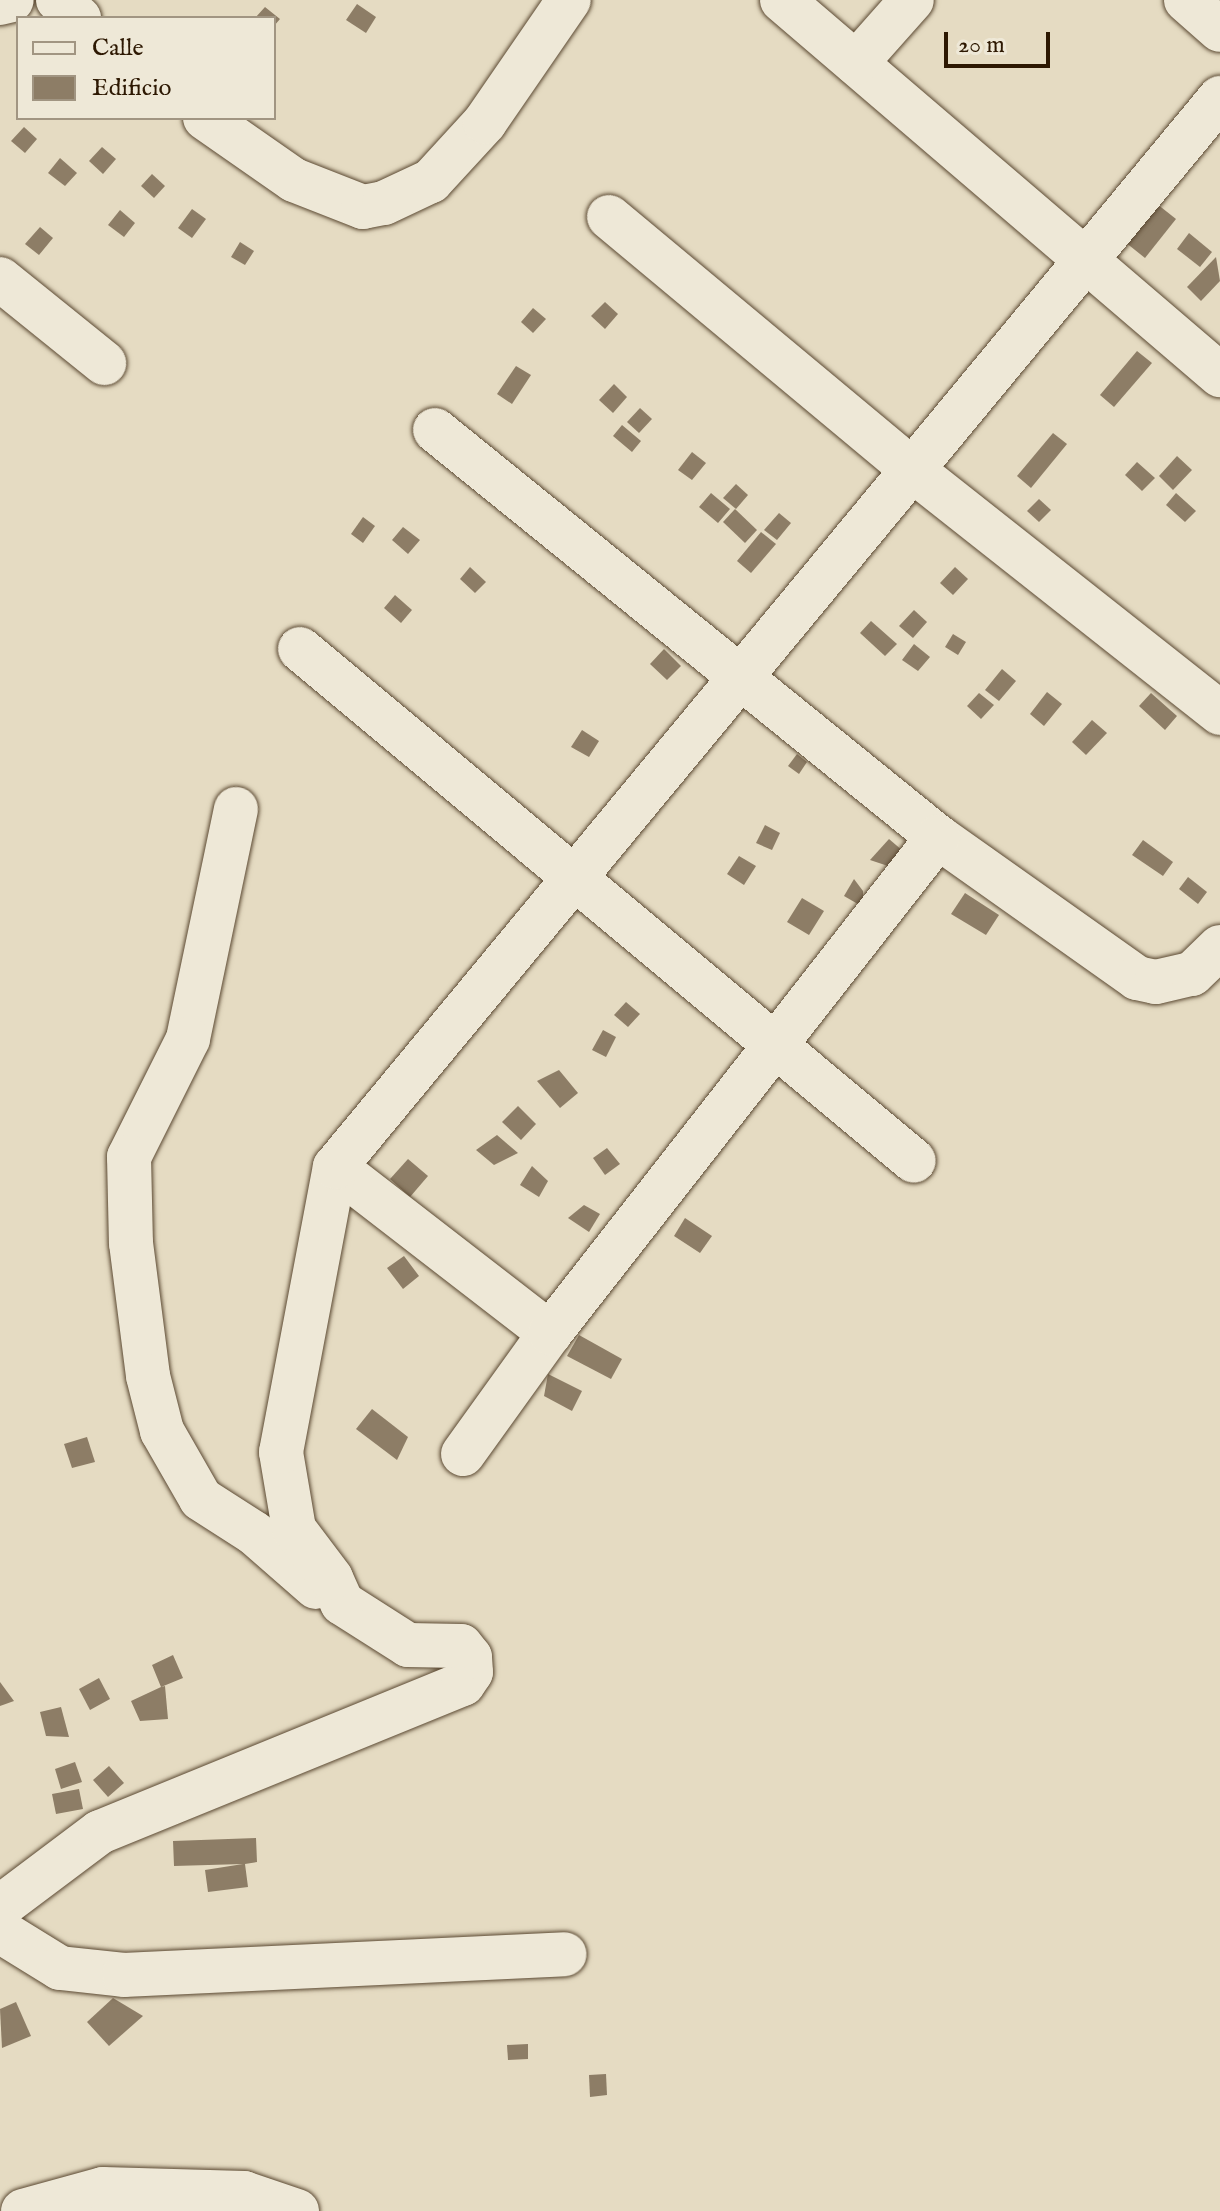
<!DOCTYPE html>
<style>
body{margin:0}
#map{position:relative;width:1220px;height:2211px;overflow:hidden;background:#e5dbc2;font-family:"IM FELL English",serif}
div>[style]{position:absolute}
.building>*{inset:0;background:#8d7d66}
.roads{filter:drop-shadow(0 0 2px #5b4932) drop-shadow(0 0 2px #5b4932)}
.minor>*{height:44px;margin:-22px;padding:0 22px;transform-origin:22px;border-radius:22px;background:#eee8d7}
span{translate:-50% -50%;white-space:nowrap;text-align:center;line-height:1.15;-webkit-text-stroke:8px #eee8d7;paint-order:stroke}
.legend{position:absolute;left:16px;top:16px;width:260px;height:104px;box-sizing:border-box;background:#eee8d7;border:2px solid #a19582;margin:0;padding:10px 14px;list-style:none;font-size:24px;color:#2d1802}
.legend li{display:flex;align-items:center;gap:16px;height:40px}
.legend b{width:40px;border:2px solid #a19582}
.scale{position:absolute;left:944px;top:32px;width:106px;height:36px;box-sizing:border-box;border:4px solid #2d1802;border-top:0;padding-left:10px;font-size:24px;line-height:28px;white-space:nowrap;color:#2d1802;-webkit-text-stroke:6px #eee8d7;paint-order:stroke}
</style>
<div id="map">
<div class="building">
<div style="clip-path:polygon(357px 4px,376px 17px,366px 33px,346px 20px)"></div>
<div style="clip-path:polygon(265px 7px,280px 19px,274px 26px,274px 18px,255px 18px)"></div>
<div style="clip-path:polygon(24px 127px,37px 139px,25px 153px,11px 141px)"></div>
<div style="clip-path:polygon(102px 147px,116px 159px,103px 174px,89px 161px)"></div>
<div style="clip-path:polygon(60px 158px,77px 173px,65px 186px,48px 173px)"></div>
<div style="clip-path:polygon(152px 174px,165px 186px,154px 198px,141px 186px)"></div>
<div style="clip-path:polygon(1152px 200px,1176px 219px,1145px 258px,1120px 238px)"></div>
<div style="clip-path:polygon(192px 209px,206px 219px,192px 238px,178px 228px)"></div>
<div style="clip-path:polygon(120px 210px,135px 223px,124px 237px,108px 225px)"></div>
<div style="clip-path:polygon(40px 227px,53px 238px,39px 255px,25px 244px)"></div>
<div style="clip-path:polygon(1189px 233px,1212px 252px,1200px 267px,1177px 249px)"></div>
<div style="clip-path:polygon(240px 242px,254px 251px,245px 265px,231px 257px)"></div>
<div style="clip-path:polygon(1216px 257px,1220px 281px,1201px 301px,1187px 287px)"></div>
<div style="clip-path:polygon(605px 302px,618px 314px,605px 329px,591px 316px)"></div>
<div style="clip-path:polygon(533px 308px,546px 319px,533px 333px,521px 322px)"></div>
<div style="clip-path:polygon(1137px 351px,1152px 363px,1114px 407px,1100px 395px)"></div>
<div style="clip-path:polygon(516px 366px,531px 375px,512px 404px,497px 394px)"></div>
<div style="clip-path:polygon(614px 384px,627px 397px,613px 413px,599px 400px)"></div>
<div style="clip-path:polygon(640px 408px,652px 419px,639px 433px,627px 422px)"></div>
<div style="clip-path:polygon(622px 425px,641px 441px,632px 452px,613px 436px)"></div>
<div style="clip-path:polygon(1053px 433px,1067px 444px,1031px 488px,1017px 476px)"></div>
<div style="clip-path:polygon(692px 452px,706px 463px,692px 480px,678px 470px)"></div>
<div style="clip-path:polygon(1177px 456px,1192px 470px,1173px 490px,1159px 476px)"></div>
<div style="clip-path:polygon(1137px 462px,1155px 478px,1142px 491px,1125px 475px)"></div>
<div style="clip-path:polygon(736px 484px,748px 495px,736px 509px,723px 498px)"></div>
<div style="clip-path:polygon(711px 493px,730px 509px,718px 523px,699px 507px)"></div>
<div style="clip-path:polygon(1176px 493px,1196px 511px,1185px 522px,1166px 505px)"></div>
<div style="clip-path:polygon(1039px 499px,1051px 510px,1039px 522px,1027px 511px)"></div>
<div style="clip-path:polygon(735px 509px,757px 530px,745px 543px,723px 522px)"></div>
<div style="clip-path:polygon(779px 513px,791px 523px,777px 540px,764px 530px)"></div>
<div style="clip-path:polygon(363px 517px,375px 526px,363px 543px,351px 534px)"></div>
<div style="clip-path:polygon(403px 527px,420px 540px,408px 554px,392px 540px)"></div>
<div style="clip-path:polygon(761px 532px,776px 544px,751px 573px,737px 561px)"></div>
<div style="clip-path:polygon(470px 567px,486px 582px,475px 593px,460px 579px)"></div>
<div style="clip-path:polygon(955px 567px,968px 579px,953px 595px,940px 583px)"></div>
<div style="clip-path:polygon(395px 595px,412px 610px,401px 623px,384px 608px)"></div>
<div style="clip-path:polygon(914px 610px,927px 622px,913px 638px,899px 626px)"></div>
<div style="clip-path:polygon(871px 621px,897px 644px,885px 656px,860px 633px)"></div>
<div style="clip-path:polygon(953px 634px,966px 642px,958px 655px,945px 647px)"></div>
<div style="clip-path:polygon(914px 644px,930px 657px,918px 671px,902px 660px)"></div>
<div style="clip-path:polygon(664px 649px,681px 666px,667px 680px,650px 664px)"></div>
<div style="clip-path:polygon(1002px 669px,1016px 681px,999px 701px,985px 690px)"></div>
<div style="clip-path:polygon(1047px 692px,1062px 704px,1044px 726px,1030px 714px)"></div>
<div style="clip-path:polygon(979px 693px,994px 705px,981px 719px,967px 706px)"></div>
<div style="clip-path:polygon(1151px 693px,1177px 716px,1165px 730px,1139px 706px)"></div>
<div style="clip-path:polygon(1092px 720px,1107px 733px,1086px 755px,1072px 742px)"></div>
<div style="clip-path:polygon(582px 730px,599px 741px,589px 757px,571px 747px)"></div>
<div style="clip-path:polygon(797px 754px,807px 762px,799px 774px,788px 766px)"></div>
<div style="clip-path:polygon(765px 825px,780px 833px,772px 850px,756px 843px)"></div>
<div style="clip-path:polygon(889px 839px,903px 851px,897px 869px,870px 860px)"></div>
<div style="clip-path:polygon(1143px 840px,1173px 862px,1163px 876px,1132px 855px)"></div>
<div style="clip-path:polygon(739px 856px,756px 866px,744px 885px,727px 874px)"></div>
<div style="clip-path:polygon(1188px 877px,1207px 892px,1198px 904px,1179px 889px)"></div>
<div style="clip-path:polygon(854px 879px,863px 891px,863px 907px,844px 896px)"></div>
<div style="clip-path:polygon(965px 893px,999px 915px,986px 935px,951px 914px)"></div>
<div style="clip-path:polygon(802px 898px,824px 911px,809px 935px,787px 922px)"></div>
<div style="clip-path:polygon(626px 1002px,640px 1014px,628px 1027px,614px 1015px)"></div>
<div style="clip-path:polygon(603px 1030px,616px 1037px,606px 1057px,592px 1050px)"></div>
<div style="clip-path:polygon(559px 1070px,578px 1093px,560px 1108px,537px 1081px)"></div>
<div style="clip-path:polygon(518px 1106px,536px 1124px,521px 1140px,502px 1122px)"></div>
<div style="clip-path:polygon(497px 1135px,518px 1153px,494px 1165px,476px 1150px)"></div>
<div style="clip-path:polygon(607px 1148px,620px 1164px,605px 1175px,593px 1158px)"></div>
<div style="clip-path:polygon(408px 1159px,428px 1176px,410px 1197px,390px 1179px)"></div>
<div style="clip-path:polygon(532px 1166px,548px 1181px,539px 1197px,520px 1185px)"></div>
<div style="clip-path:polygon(584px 1205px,600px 1214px,589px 1232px,568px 1218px)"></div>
<div style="clip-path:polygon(685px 1218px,712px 1236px,700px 1253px,674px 1236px)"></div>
<div style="clip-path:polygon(404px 1256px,419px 1276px,403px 1289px,387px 1268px)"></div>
<div style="clip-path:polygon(579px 1335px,622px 1359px,611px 1379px,567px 1356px)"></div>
<div style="clip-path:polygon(548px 1374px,582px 1391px,572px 1411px,544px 1396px)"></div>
<div style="clip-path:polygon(372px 1409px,408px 1437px,397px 1460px,356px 1429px)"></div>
<div style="clip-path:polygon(87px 1437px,95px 1462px,72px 1468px,64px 1444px)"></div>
<div style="clip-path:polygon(173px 1655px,183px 1678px,161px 1687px,165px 1686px,168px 1719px,140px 1721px,131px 1701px,161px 1687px,152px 1665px)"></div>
<div style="clip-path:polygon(99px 1678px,110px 1699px,90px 1710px,79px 1689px)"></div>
<div style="clip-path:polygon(0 1682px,14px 1701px,0 1706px)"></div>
<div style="clip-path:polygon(61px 1707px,69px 1737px,46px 1736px,40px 1712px)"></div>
<div style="clip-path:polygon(75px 1762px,82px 1782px,61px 1789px,55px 1769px)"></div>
<div style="clip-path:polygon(109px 1766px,124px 1783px,108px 1797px,93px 1780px)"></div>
<div style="clip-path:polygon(79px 1789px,83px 1809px,56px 1814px,52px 1794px)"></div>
<div style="clip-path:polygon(256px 1838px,257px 1862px,245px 1864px,248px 1887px,208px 1892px,205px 1870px,243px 1864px,174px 1866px,173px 1841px)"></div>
<div style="clip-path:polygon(113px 1998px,143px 2016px,109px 2046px,87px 2022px)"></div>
<div style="clip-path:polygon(16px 2002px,31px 2036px,2px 2048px,0 2009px)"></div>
<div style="clip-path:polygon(528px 2044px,528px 2059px,508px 2060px,507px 2045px)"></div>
<div style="clip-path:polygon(606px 2074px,607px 2095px,590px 2097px,589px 2075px)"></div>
</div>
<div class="roads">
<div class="minor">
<div style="left:58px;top:0;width:28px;rotate:41deg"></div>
<div style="left:782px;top:0;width:577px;rotate:40.57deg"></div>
<div style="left:1186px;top:0;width:45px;rotate:41.4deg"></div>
<div style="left:0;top:3px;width:12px;rotate:-14deg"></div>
<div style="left:856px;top:63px;width:84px;rotate:-48.4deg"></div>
<div style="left:205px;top:118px;width:108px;rotate:34.9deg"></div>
<div style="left:294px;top:180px;width:74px;rotate:21.4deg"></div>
<div style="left:363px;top:207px;width:21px;rotate:-11deg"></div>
<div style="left:384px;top:203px;width:52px;rotate:-25.1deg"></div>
<div style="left:431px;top:181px;width:80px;rotate:-47.5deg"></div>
<div style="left:485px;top:122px;width:148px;rotate:-55.5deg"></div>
<div style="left:609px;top:217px;width:398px;rotate:39.8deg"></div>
<div style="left:915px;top:472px;width:389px;rotate:38.3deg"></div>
<div style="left:0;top:279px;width:134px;rotate:38.9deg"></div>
<div style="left:435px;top:430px;width:647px;rotate:38.98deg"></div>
<div style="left:938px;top:837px;width:244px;rotate:35.3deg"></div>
<div style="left:1137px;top:978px;width:19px;rotate:12deg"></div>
<div style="left:1156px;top:982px;width:37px;rotate:-13deg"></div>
<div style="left:1192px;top:974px;width:39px;rotate:-44deg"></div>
<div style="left:300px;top:649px;width:799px;rotate:39.82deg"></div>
<div style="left:236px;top:809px;width:235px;rotate:101.8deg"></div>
<div style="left:188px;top:1039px;width:132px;rotate:116.6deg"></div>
<div style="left:129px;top:1157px;width:86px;rotate:88.7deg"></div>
<div style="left:131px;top:1243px;width:134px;rotate:82.7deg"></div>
<div style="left:148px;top:1376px;width:57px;rotate:75.7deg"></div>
<div style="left:162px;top:1431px;width:78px;rotate:60.2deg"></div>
<div style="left:201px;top:1499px;width:63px;rotate:32.7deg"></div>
<div style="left:254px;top:1533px;width:82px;rotate:41.1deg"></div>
<div style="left:335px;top:1167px;width:272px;rotate:37.7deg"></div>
<div style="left:463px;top:1454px;width:149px;rotate:-54.3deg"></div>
<div style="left:550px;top:1333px;width:630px;rotate:-51.97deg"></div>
<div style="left:0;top:1907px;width:125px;rotate:-36.9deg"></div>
<div style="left:100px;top:1832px;width:392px;rotate:-22.2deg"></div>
<div style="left:463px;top:1684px;width:14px;rotate:-56deg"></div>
<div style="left:471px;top:1672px;width:15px;rotate:-94deg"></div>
<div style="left:470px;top:1657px;width:14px;rotate:-129deg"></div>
<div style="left:461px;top:1646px;width:53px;rotate:-178.9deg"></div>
<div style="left:408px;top:1645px;width:78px;rotate:-147.5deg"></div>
<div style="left:342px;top:1603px;width:27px;rotate:-114deg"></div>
<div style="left:331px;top:1578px;width:61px;rotate:-127.1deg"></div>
<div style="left:294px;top:1529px;width:78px;rotate:-99.6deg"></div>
<div style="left:281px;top:1452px;width:290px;rotate:-79.3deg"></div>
<div style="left:335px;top:1167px;width:1388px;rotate:-50.38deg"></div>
<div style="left:0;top:1931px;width:70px;rotate:31.7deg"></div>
<div style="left:60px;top:1968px;width:64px;rotate:6.2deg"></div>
<div style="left:124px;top:1975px;width:441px;rotate:-2.7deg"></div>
<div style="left:23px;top:2211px;width:83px;rotate:-15.4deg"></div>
<div style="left:103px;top:2189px;width:141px;rotate:1.6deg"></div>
<div style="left:244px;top:2193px;width:56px;rotate:18.8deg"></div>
</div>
</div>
<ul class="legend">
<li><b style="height:10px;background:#eee8d7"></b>Calle</li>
<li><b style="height:22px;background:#8d7d66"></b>Edificio</li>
</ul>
<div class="scale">20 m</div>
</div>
